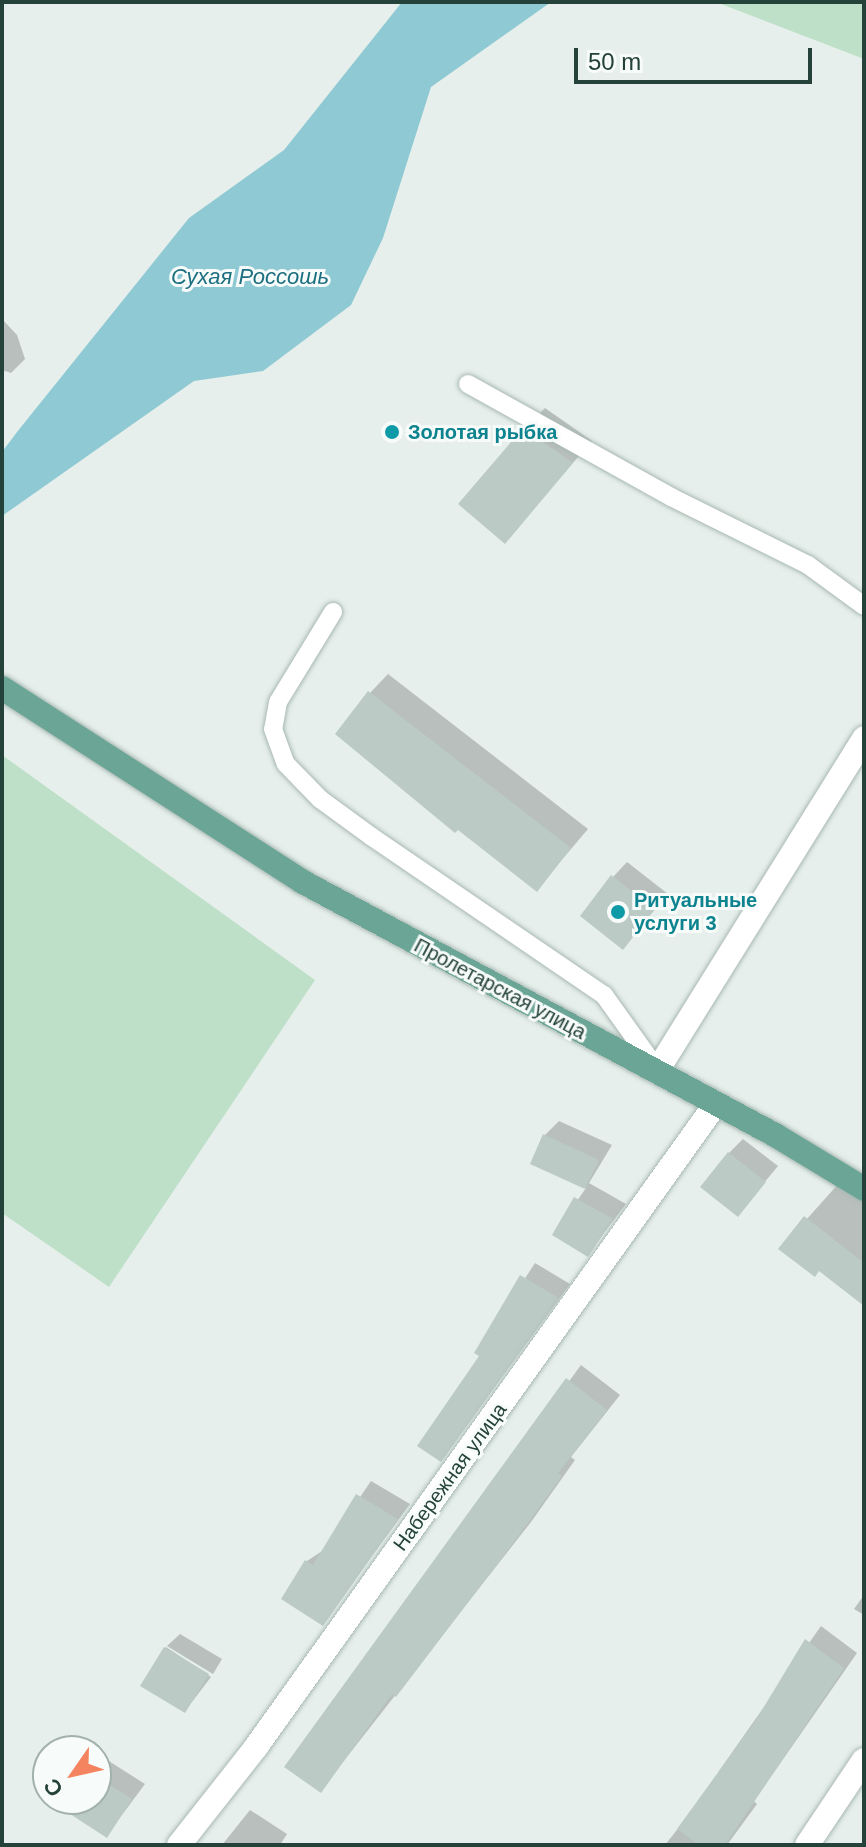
<!DOCTYPE html>
<meta charset="utf-8">
<style>
body{margin:0}
#map{position:relative;width:866px;height:1847px;overflow:hidden;background:#e6efeb;font-family:Arial,sans-serif}
div>[style]{position:absolute}
.green>*{inset:0;background:#bfe0c8}
.water>*{inset:0;background:#8ec9d4}
.shadow>*{inset:0;background:#0003}
.building>*{inset:0;background:#bbcac4}
.roads{filter:drop-shadow(0 0 2px #a8b8b2) drop-shadow(0 0 2px #a8b8b2)}
.lane>*{height:18px;margin:-9px;padding:0 9px;transform-origin:9px;border-radius:9px;background:#fff}
.street>*{height:24px;margin:-12px;padding:0 12px;transform-origin:12px;border-radius:12px;background:#fff}
.primary>*{height:24px;margin:-12px;padding:0 12px;transform-origin:12px;border-radius:12px;background:#6aa596}
.dots>*{width:22px;height:22px;translate:-50% -50%;box-sizing:border-box;border:4px solid #f7fbf9;border-radius:50%}
span{translate:-50% -50%;white-space:nowrap;text-align:center;line-height:1.15;-webkit-text-stroke:6px #f7fbf9;paint-order:stroke}
.culture-label{font-size:20px;color:#0d838f;font-weight:700}
.left{translate:0 -50%;text-align:left}
.street-label{font-size:20px;color:#24423a}
.water-label{font-size:22px;color:#1c6f80;font-style:italic}
.frame{position:absolute;inset:0;border:4px solid #24423a;pointer-events:none}
.north{position:absolute;left:32px;top:1735px;width:80px;height:80px;box-sizing:border-box;background:#f7fbf9;border:2px solid #a3b1ad;border-radius:50%;rotate:236deg;font-size:22px;font-weight:700;line-height:32px;text-align:center;color:#24423a}
.north::after{content:'';display:block;margin:auto;width:28px;height:36px;background:#f4845f;clip-path:polygon(50% 0,100% 100%,50% 72%,0 100%)}
.scale{position:absolute;left:574px;top:48px;width:238px;height:36px;box-sizing:border-box;border:4px solid #24423a;border-top:0;padding-left:10px;font-size:24px;line-height:28px;white-space:nowrap;color:#24423a;-webkit-text-stroke:6px #f7fbf9;paint-order:stroke}
</style>
<div id="map">
<div class="green">
<div style="clip-path:polygon(864px 2px,864px 59px,721px 4px,723px 2px)"></div>
<div style="clip-path:polygon(2px 755px,315px 980px,109px 1287px,2px 1213px)"></div>
</div>
<div class="water">
<div style="clip-path:polygon(402px 2px,551px 2px,431px 87px,383px 238px,351px 305px,263px 371px,194px 381px,2px 516px,2px 452px,17px 432px,189px 218px,284px 150px)"></div>
</div>
<div class="shadow">
<div style="clip-path:polygon(2px 319px,17px 335px,25px 359px,11px 373px,2px 370px)"></div>
<div style="clip-path:polygon(545px 408px,592px 441px,505px 541px,524px 429px)"></div>
<div style="clip-path:polygon(388px 674px,588px 829px,537px 889px,370px 693px)"></div>
<div style="clip-path:polygon(627px 862px,668px 894px,623px 947px,613px 877px)"></div>
<div style="clip-path:polygon(559px 1121px,612px 1145px,589px 1183px,626px 1204px,588px 1254px,554px 1234px,586px 1188px,532px 1163px,545px 1135px)"></div>
<div style="clip-path:polygon(743px 1139px,778px 1166px,738px 1214px,729px 1153px)"></div>
<div style="clip-path:polygon(840px 1182px,864px 1201px,864px 1304px,820px 1269px,781px 1248px)"></div>
<div style="clip-path:polygon(535px 1263px,570px 1284px,441px 1460px,481px 1356px,477px 1352px)"></div>
<div style="clip-path:polygon(581px 1365px,620px 1395px,571px 1457px,575px 1460px,531px 1522px,321px 1790px,287px 1767px)"></div>
<div style="clip-path:polygon(371px 1481px,410px 1504px,323px 1623px,307px 1561px,325px 1549px)"></div>
<div style="clip-path:polygon(864px 1595px,864px 1615px,854px 1609px)"></div>
<div style="clip-path:polygon(821px 1626px,857px 1653px,754px 1801px,757px 1804px,727px 1845px,665px 1845px,722px 1773px,719px 1771px)"></div>
<div style="clip-path:polygon(180px 1634px,222px 1659px,213px 1674px,167px 1646px)"></div>
<div style="clip-path:polygon(166px 1647px,211px 1677px,185px 1711px,143px 1685px)"></div>
<div style="clip-path:polygon(104px 1758px,145px 1784px,107px 1835px,73px 1799px,96px 1799px,96px 1766px)"></div>
<div style="clip-path:polygon(250px 1810px,287px 1834px,280px 1845px,222px 1845px)"></div>
</div>
<div class="building">
<div style="clip-path:polygon(523px 428px,573px 463px,505px 544px,458px 504px)"></div>
<div style="clip-path:polygon(368px 691px,571px 848px,537px 892px,458px 830px,455px 833px,335px 734px)"></div>
<div style="clip-path:polygon(611px 875px,655px 909px,623px 950px,580px 916px)"></div>
<div style="clip-path:polygon(543px 1134px,599px 1160px,585px 1189px,530px 1164px)"></div>
<div style="clip-path:polygon(728px 1152px,766px 1182px,738px 1217px,700px 1187px)"></div>
<div style="clip-path:polygon(574px 1197px,613px 1219px,588px 1257px,552px 1235px)"></div>
<div style="clip-path:polygon(804px 1216px,864px 1263px,864px 1306px,819px 1271px,815px 1277px,778px 1249px)"></div>
<div style="clip-path:polygon(520px 1275px,559px 1298px,441px 1462px,417px 1446px,479px 1356px,474px 1353px)"></div>
<div style="clip-path:polygon(566px 1378px,607px 1410px,558px 1473px,562px 1476px,517px 1538px,396px 1697px,392px 1694px,321px 1793px,284px 1767px)"></div>
<div style="clip-path:polygon(356px 1494px,398px 1519px,323px 1626px,281px 1599px,305px 1560px,313px 1565px)"></div>
<div style="clip-path:polygon(805px 1639px,844px 1668px,725px 1845px,699px 1845px,677px 1829px,756px 1720px)"></div>
<div style="clip-path:polygon(164px 1647px,209px 1674px,185px 1713px,140px 1686px)"></div>
<div style="clip-path:polygon(96px 1776px,132px 1799px,107px 1838px,47px 1799px,96px 1799px)"></div>
</div>
<div class="roads">
<div class="lane">
<div style="left:468px;top:384px;width:232px;rotate:29.1deg"></div>
<div style="left:671px;top:497px;width:153px;rotate:26.4deg"></div>
<div style="left:808px;top:565px;width:69px;rotate:36.2deg"></div>
<div style="left:333px;top:612px;width:105px;rotate:121.4deg"></div>
<div style="left:278px;top:702px;width:27px;rotate:100deg"></div>
<div style="left:273px;top:729px;width:37px;rotate:70deg"></div>
<div style="left:286px;top:764px;width:49px;rotate:45.8deg"></div>
<div style="left:320px;top:799px;width:64px;rotate:36.2deg"></div>
<div style="left:372px;top:837px;width:281px;rotate:34.3deg"></div>
<div style="left:604px;top:995px;width:90px;rotate:54.5deg"></div>
</div>
<div class="street">
<div style="left:657px;top:1071px;width:392px;rotate:-58.1deg"></div>
<div style="left:179px;top:1845px;width:125px;rotate:-51.8deg"></div>
<div style="left:256px;top:1747px;width:789px;rotate:-54.44deg"></div>
<div style="left:807px;top:1845px;width:102px;rotate:-56.2deg"></div>
</div>
<div class="primary">
<div style="left:2px;top:688px;width:358px;rotate:32.8deg"></div>
<div style="left:303px;top:882px;width:536px;rotate:28.19deg"></div>
<div style="left:775px;top:1135px;width:104px;rotate:31.2deg"></div>
</div>
</div>
<div class="dots">
<div style="left:392px;top:432px;background:#0f9aa8"></div>
<div style="left:618px;top:912px;background:#0f9aa8"></div>
</div>
<div class="culture-label">
<span class="left" style="left:408px;top:432px">Золотая рыбка</span>
<span class="left" style="left:634px;top:912px">Ритуальные<br>услуги 3</span>
</div>
<div class="street-label">
<span style="left:500px;top:989px;rotate:28deg">Пролетарская улица</span>
<span style="left:450px;top:1477px;rotate:-54deg">Набережная улица</span>
</div>
<div class="water-label">
<span style="left:250px;top:277px">Сухая Россошь</span>
</div>
<div class="frame"></div>
<div class="north">С</div>
<div class="scale">50 m</div>
</div>
